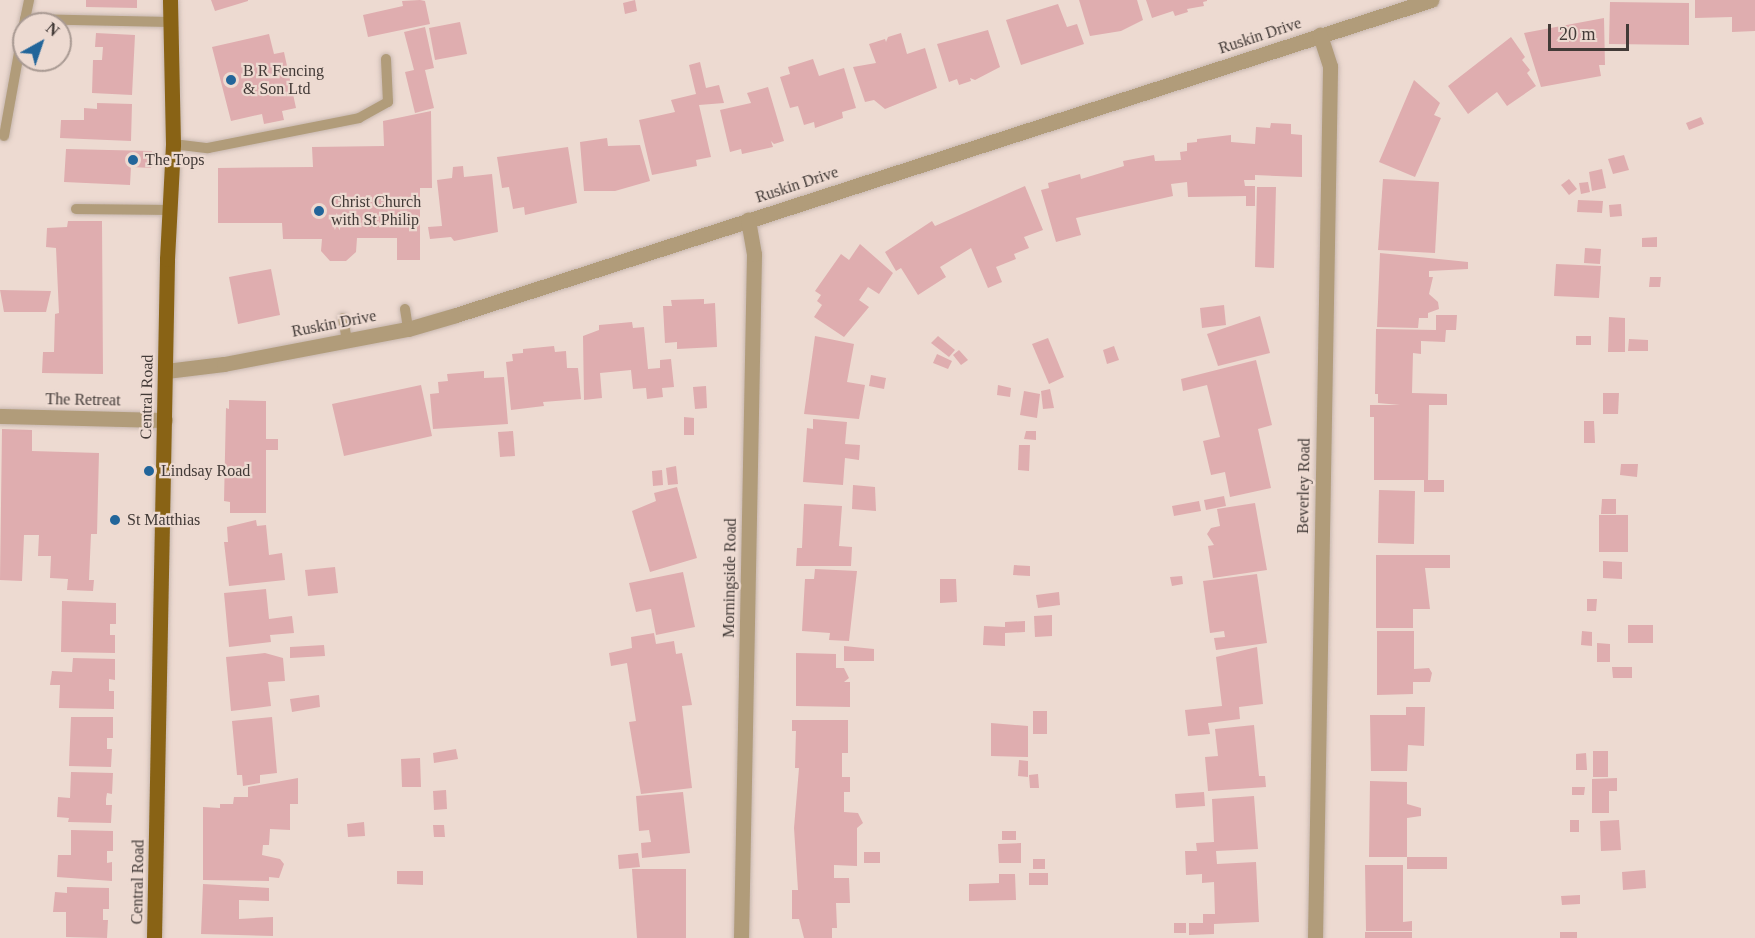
<!DOCTYPE html>
<style>
body{margin:0}
#map{position:relative;width:1755px;height:938px;overflow:hidden;background:#eddad1;font-family:Georgia,serif}
div>[style]{position:absolute}
.building>*{inset:0;background:#dfadaf}
.roads{filter:drop-shadow(0 0 2px #c7b7af) drop-shadow(0 0 2px #c7b7af)}
.service>*{height:10px;margin:-5px;padding:0 5px;transform-origin:5px;border-radius:5px;background:#b19c7a}
.minor>*{height:15px;margin:-7.5px;padding:0 7.5px;transform-origin:7.5px;border-radius:7.5px;background:#b19c7a}
.primary>*{height:15px;margin:-7.5px;padding:0 7.5px;transform-origin:7.5px;border-radius:7.5px;background:#896315}
.dots>*{width:16px;height:16px;translate:-50% -50%;box-sizing:border-box;border:3px solid #eddad1;border-radius:50%}
span{translate:-50% -50%;white-space:nowrap;text-align:center;line-height:1.15;-webkit-text-stroke:4.5px #eddad1;paint-order:stroke}
.street-label{font-size:16px;color:#423a37}
.poi-label{font-size:16px;color:#423a37}
.left{translate:0 -50%;text-align:left}
.north{position:absolute;left:12px;top:12px;width:60px;height:60px;box-sizing:border-box;background:#eddad1;border:2px solid #a99a93;border-radius:50%;rotate:40deg;font-size:16px;font-weight:700;line-height:24px;text-align:center;color:#423a37}
.north::after{content:'';display:block;margin:auto;width:21px;height:27px;background:#22659a;clip-path:polygon(50% 0,100% 100%,50% 72%,0 100%)}
.scale{position:absolute;left:1548px;top:24px;width:81px;height:27px;box-sizing:border-box;border:3px solid #423a37;border-top:0;padding-left:8px;font-size:18px;line-height:21px;white-space:nowrap;color:#423a37;-webkit-text-stroke:4px #eddad1;paint-order:stroke}
</style>
<div id="map">
<div class="building">
<div style="clip-path:polygon(86px 0,137px 0,137px 8px,86px 7px)"></div>
<div style="clip-path:polygon(211px 0,248px 0,248px 1px,215px 11px)"></div>
<div style="clip-path:polygon(420px 0,425px 1px,430px 24px,368px 37px,363px 15px,403px 6px,402px 1px)"></div>
<div style="clip-path:polygon(635px 0,637px 11px,625px 14px,623px 3px)"></div>
<div style="clip-path:polygon(1079px 0,1137px 0,1143px 20px,1121px 31px,1090px 36px)"></div>
<div style="clip-path:polygon(1146px 0,1207px 0,1207px 1px,1203px 2px,1204px 6px,1187px 9px,1188px 12px,1175px 16px,1173px 11px,1152px 18px)"></div>
<div style="clip-path:polygon(1695px 0,1755px 0,1755px 31px,1732px 32px,1732px 17px,1695px 18px)"></div>
<div style="clip-path:polygon(1610px 2px,1689px 3px,1689px 45px,1609px 44px)"></div>
<div style="clip-path:polygon(1058px 4px,1067px 27px,1077px 24px,1084px 44px,1021px 65px,1006px 20px)"></div>
<div style="clip-path:polygon(1604px 18px,1605px 65px,1599px 65px,1601px 76px,1541px 87px,1524px 33px)"></div>
<div style="clip-path:polygon(460px 22px,467px 54px,435px 60px,429px 28px)"></div>
<div style="clip-path:polygon(425px 27px,434px 68px,425px 70px,434px 108px,415px 113px,405px 72px,414px 70px,404px 32px)"></div>
<div style="clip-path:polygon(988px 30px,1000px 67px,975px 80px,970px 78px,971px 81px,959px 85px,957px 79px,949px 82px,937px 44px)"></div>
<div style="clip-path:polygon(96px 33px,135px 35px,132px 95px,92px 93px,93px 60px,102px 60px,103px 47px,95px 47px)"></div>
<div style="clip-path:polygon(901px 33px,907px 54px,925px 48px,937px 88px,885px 109px,874px 100px,865px 102px,853px 67px,876px 63px,869px 44px,885px 39px,886px 42px,888px 37px)"></div>
<div style="clip-path:polygon(269px 34px,274px 54px,284px 52px,296px 108px,282px 111px,284px 120px,264px 124px,262px 114px,231px 121px,212px 47px)"></div>
<div style="clip-path:polygon(1511px 37px,1525px 57px,1522px 60px,1530px 70px,1527px 73px,1536px 86px,1507px 106px,1497px 92px,1468px 114px,1448px 86px)"></div>
<div style="clip-path:polygon(813px 59px,819px 76px,844px 68px,856px 108px,842px 112px,843px 118px,815px 128px,814px 122px,804px 125px,798px 106px,790px 108px,780px 77px,790px 74px,788px 67px)"></div>
<div style="clip-path:polygon(700px 62px,706px 88px,719px 85px,724px 103px,699px 105px,711px 157px,696px 160px,697px 166px,652px 175px,639px 120px,675px 112px,671px 100px,696px 94px,689px 65px)"></div>
<div style="clip-path:polygon(1414px 80px,1440px 103px,1434px 115px,1441px 118px,1415px 177px,1379px 162px)"></div>
<div style="clip-path:polygon(768px 87px,784px 141px,774px 144px,771px 141px,773px 147px,742px 154px,741px 149px,730px 152px,720px 110px,751px 103px,747px 93px)"></div>
<div style="clip-path:polygon(97px 103px,132px 104px,131px 141px,60px 138px,61px 120px,84px 120px,84px 108px,97px 109px)"></div>
<div style="clip-path:polygon(431px 111px,432px 188px,420px 188px,420px 260px,397px 260px,397px 238px,357px 238px,356px 252px,346px 261px,330px 261px,321px 251px,322px 239px,283px 239px,282px 223px,218px 223px,218px 168px,313px 167px,312px 147px,384px 146px,383px 121px)"></div>
<div style="clip-path:polygon(1701px 117px,1704px 124px,1689px 130px,1686px 123px)"></div>
<div style="clip-path:polygon(1271px 123px,1291px 124px,1291px 134px,1302px 135px,1302px 177px,1255px 175px,1255px 180px,1244px 180px,1245px 186px,1255px 186px,1255px 206px,1246px 206px,1246px 196px,1188px 197px,1187px 182px,1171px 184px,1173px 196px,1076px 218px,1081px 235px,1056px 242px,1041px 190px,1049px 188px,1048px 183px,1080px 174px,1081px 179px,1124px 166px,1123px 161px,1154px 155px,1155px 161px,1181px 160px,1180px 152px,1187px 151px,1187px 143px,1197px 142px,1197px 139px,1231px 135px,1231px 142px,1255px 144px,1256px 127px,1270px 128px)"></div>
<div style="clip-path:polygon(607px 138px,608px 146px,640px 145px,650px 181px,615px 191px,584px 191px,580px 142px)"></div>
<div style="clip-path:polygon(568px 147px,577px 203px,525px 215px,524px 207px,513px 209px,509px 187px,502px 188px,497px 157px)"></div>
<div style="clip-path:polygon(66px 149px,152px 151px,151px 168px,131px 167px,130px 185px,64px 182px)"></div>
<div style="clip-path:polygon(1624px 155px,1629px 170px,1613px 174px,1608px 159px)"></div>
<div style="clip-path:polygon(463px 166px,464px 177px,492px 174px,498px 232px,454px 241px,451px 237px,430px 239px,428px 227px,442px 226px,437px 180px,452px 178px,453px 167px)"></div>
<div style="clip-path:polygon(1602px 169px,1606px 188px,1592px 191px,1589px 172px)"></div>
<div style="clip-path:polygon(1383px 179px,1439px 182px,1435px 253px,1378px 250px)"></div>
<div style="clip-path:polygon(1569px 179px,1577px 189px,1569px 195px,1561px 185px)"></div>
<div style="clip-path:polygon(1588px 182px,1590px 192px,1581px 194px,1579px 183px)"></div>
<div style="clip-path:polygon(1025px 186px,1043px 230px,1024px 237px,1029px 248px,1014px 254px,1016px 259px,996px 267px,1002px 282px,988px 288px,971px 248px,940px 267px,946px 277px,918px 295px,901px 268px,896px 271px,885px 252px,932px 221px,935px 226px)"></div>
<div style="clip-path:polygon(1257px 187px,1276px 187px,1274px 268px,1255px 267px)"></div>
<div style="clip-path:polygon(1578px 200px,1603px 201px,1602px 213px,1577px 212px)"></div>
<div style="clip-path:polygon(1621px 204px,1622px 216px,1610px 217px,1609px 205px)"></div>
<div style="clip-path:polygon(68px 221px,102px 221px,103px 374px,42px 373px,43px 352px,54px 352px,55px 314px,59px 313px,56px 248px,46px 247px,47px 228px,67px 227px)"></div>
<div style="clip-path:polygon(1657px 237px,1657px 247px,1642px 247px,1642px 238px)"></div>
<div style="clip-path:polygon(860px 244px,893px 273px,879px 294px,868px 287px,859px 300px,869px 307px,844px 337px,814px 317px,822px 305px,817px 301px,821px 295px,815px 291px,841px 254px,849px 260px)"></div>
<div style="clip-path:polygon(1585px 248px,1601px 249px,1600px 264px,1584px 263px)"></div>
<div style="clip-path:polygon(1380px 253px,1468px 262px,1468px 269px,1429px 271px,1429px 277px,1433px 277px,1429px 294px,1438px 302px,1439px 309px,1428px 313px,1428px 318px,1419px 318px,1418px 328px,1377px 327px)"></div>
<div style="clip-path:polygon(1556px 264px,1601px 266px,1599px 298px,1554px 296px)"></div>
<div style="clip-path:polygon(271px 269px,280px 315px,238px 324px,229px 277px)"></div>
<div style="clip-path:polygon(1650px 277px,1661px 277px,1660px 287px,1649px 287px)"></div>
<div style="clip-path:polygon(0 290px,51px 291px,46px 312px,4px 312px)"></div>
<div style="clip-path:polygon(704px 299px,704px 304px,715px 303px,717px 347px,677px 349px,677px 342px,665px 343px,663px 306px,672px 306px,671px 300px)"></div>
<div style="clip-path:polygon(1224px 305px,1226px 325px,1202px 328px,1200px 308px)"></div>
<div style="clip-path:polygon(1436px 315px,1457px 315px,1456px 330px,1446px 330px,1445px 342px,1421px 341px,1421px 354px,1413px 353px,1412px 393px,1447px 394px,1447px 405px,1429px 405px,1428px 480px,1444px 480px,1444px 492px,1424px 492px,1424px 480px,1374px 480px,1374px 417px,1370px 417px,1370px 405px,1400px 405px,1378px 403px,1378px 394px,1375px 394px,1376px 329px,1436px 330px)"></div>
<div style="clip-path:polygon(1260px 316px,1270px 353px,1218px 366px,1207px 334px)"></div>
<div style="clip-path:polygon(1609px 317px,1625px 318px,1625px 352px,1608px 352px)"></div>
<div style="clip-path:polygon(632px 322px,633px 328px,644px 327px,648px 369px,660px 368px,660px 360px,671px 359px,674px 387px,662px 388px,663px 397px,647px 399px,646px 388px,633px 389px,631px 370px,600px 373px,602px 398px,584px 400px,583px 336px,599px 330px,599px 325px)"></div>
<div style="clip-path:polygon(815px 336px,854px 344px,847px 382px,865px 385px,859px 419px,804px 414px)"></div>
<div style="clip-path:polygon(938px 336px,955px 350px,949px 357px,931px 343px)"></div>
<div style="clip-path:polygon(1576px 336px,1591px 336px,1591px 345px,1576px 345px)"></div>
<div style="clip-path:polygon(1048px 338px,1064px 377px,1049px 384px,1032px 344px)"></div>
<div style="clip-path:polygon(1629px 339px,1648px 340px,1648px 351px,1628px 351px)"></div>
<div style="clip-path:polygon(554px 346px,555px 352px,566px 351px,567px 368px,578px 368px,581px 399px,543px 402px,544px 406px,511px 410px,506px 362px,513px 361px,512px 354px,523px 353px,523px 349px)"></div>
<div style="clip-path:polygon(1114px 346px,1119px 360px,1107px 364px,1103px 350px)"></div>
<div style="clip-path:polygon(959px 350px,968px 360px,961px 365px,953px 355px)"></div>
<div style="clip-path:polygon(937px 354px,952px 361px,948px 369px,933px 363px)"></div>
<div style="clip-path:polygon(1256px 360px,1272px 425px,1258px 429px,1271px 488px,1230px 497px,1225px 472px,1211px 475px,1203px 441px,1220px 437px,1207px 385px,1183px 391px,1181px 379px)"></div>
<div style="clip-path:polygon(484px 371px,484px 378px,504px 377px,508px 424px,433px 429px,430px 394px,439px 393px,438px 382px,448px 381px,447px 374px)"></div>
<div style="clip-path:polygon(871px 375px,886px 378px,884px 389px,869px 386px)"></div>
<div style="clip-path:polygon(421px 385px,432px 436px,344px 456px,332px 404px)"></div>
<div style="clip-path:polygon(998px 385px,1011px 388px,1010px 397px,997px 395px)"></div>
<div style="clip-path:polygon(706px 386px,707px 408px,695px 409px,693px 387px)"></div>
<div style="clip-path:polygon(1050px 389px,1054px 408px,1043px 409px,1041px 391px)"></div>
<div style="clip-path:polygon(1024px 391px,1040px 394px,1037px 418px,1020px 415px)"></div>
<div style="clip-path:polygon(1603px 393px,1619px 393px,1618px 414px,1603px 414px)"></div>
<div style="clip-path:polygon(229px 400px,266px 401px,266px 439px,278px 439px,278px 450px,266px 450px,266px 513px,230px 513px,230px 502px,224px 501px,226px 408px,229px 409px)"></div>
<div style="clip-path:polygon(684px 417px,694px 418px,694px 435px,684px 435px)"></div>
<div style="clip-path:polygon(813px 419px,847px 422px,845px 444px,860px 445px,859px 460px,845px 458px,843px 485px,803px 482px,807px 428px,813px 429px)"></div>
<div style="clip-path:polygon(1584px 421px,1594px 421px,1595px 443px,1584px 443px)"></div>
<div style="clip-path:polygon(2px 429px,32px 430px,32px 451px,99px 453px,97px 534px,91px 534px,89px 580px,94px 580px,93px 591px,67px 590px,68px 579px,50px 578px,51px 556px,38px 556px,39px 535px,24px 535px,22px 581px,0 580px)"></div>
<div style="clip-path:polygon(513px 431px,515px 456px,500px 457px,498px 432px)"></div>
<div style="clip-path:polygon(1026px 431px,1036px 431px,1036px 440px,1024px 439px)"></div>
<div style="clip-path:polygon(1019px 445px,1030px 445px,1029px 471px,1018px 470px)"></div>
<div style="clip-path:polygon(1621px 464px,1638px 464px,1637px 477px,1620px 475px)"></div>
<div style="clip-path:polygon(676px 466px,678px 484px,668px 485px,666px 468px)"></div>
<div style="clip-path:polygon(662px 470px,663px 485px,653px 486px,652px 471px)"></div>
<div style="clip-path:polygon(853px 485px,875px 487px,876px 511px,852px 509px)"></div>
<div style="clip-path:polygon(677px 487px,697px 558px,650px 572px,632px 511px,656px 501px,654px 493px)"></div>
<div style="clip-path:polygon(1379px 490px,1415px 491px,1414px 544px,1378px 543px)"></div>
<div style="clip-path:polygon(1224px 496px,1226px 506px,1206px 510px,1204px 500px)"></div>
<div style="clip-path:polygon(1602px 499px,1616px 499px,1616px 514px,1601px 514px)"></div>
<div style="clip-path:polygon(1199px 501px,1201px 511px,1174px 516px,1172px 506px)"></div>
<div style="clip-path:polygon(1255px 503px,1267px 570px,1213px 578px,1208px 546px,1214px 545px,1207px 534px,1211px 528px,1220px 526px,1217px 509px)"></div>
<div style="clip-path:polygon(804px 504px,842px 506px,839px 546px,852px 547px,851px 566px,796px 566px,797px 548px,802px 548px)"></div>
<div style="clip-path:polygon(1599px 515px,1628px 515px,1628px 552px,1599px 552px)"></div>
<div style="clip-path:polygon(256px 520px,257px 526px,266px 525px,269px 555px,282px 553px,285px 580px,229px 586px,224px 542px,228px 542px,227px 527px)"></div>
<div style="clip-path:polygon(1376px 555px,1450px 555px,1450px 568px,1425px 568px,1430px 609px,1413px 609px,1413px 628px,1376px 628px)"></div>
<div style="clip-path:polygon(1603px 561px,1622px 562px,1622px 579px,1603px 578px)"></div>
<div style="clip-path:polygon(1014px 565px,1030px 566px,1030px 576px,1013px 575px)"></div>
<div style="clip-path:polygon(335px 567px,338px 593px,308px 596px,305px 570px)"></div>
<div style="clip-path:polygon(815px 569px,857px 571px,849px 641px,829px 640px,830px 633px,802px 631px,805px 579px,814px 579px)"></div>
<div style="clip-path:polygon(683px 572px,695px 627px,656px 635px,651px 609px,636px 612px,629px 583px)"></div>
<div style="clip-path:polygon(1257px 574px,1267px 643px,1216px 650px,1214px 638px,1225px 637px,1224px 631px,1210px 633px,1203px 581px)"></div>
<div style="clip-path:polygon(1182px 576px,1183px 584px,1172px 586px,1170px 577px)"></div>
<div style="clip-path:polygon(940px 579px,956px 579px,957px 602px,940px 603px)"></div>
<div style="clip-path:polygon(266px 589px,269px 619px,292px 616px,294px 633px,270px 635px,271px 642px,229px 647px,224px 593px)"></div>
<div style="clip-path:polygon(1059px 592px,1060px 605px,1038px 608px,1036px 595px)"></div>
<div style="clip-path:polygon(1587px 599px,1597px 599px,1596px 611px,1587px 611px)"></div>
<div style="clip-path:polygon(62px 601px,116px 603px,116px 624px,110px 624px,110px 635px,115px 635px,115px 653px,61px 652px)"></div>
<div style="clip-path:polygon(1052px 615px,1052px 636px,1035px 637px,1034px 616px)"></div>
<div style="clip-path:polygon(1025px 621px,1025px 632px,1005px 633px,1005px 646px,983px 645px,984px 626px,1005px 627px,1005px 622px)"></div>
<div style="clip-path:polygon(1628px 625px,1653px 625px,1653px 643px,1628px 643px)"></div>
<div style="clip-path:polygon(1377px 631px,1414px 631px,1414px 669px,1429px 668px,1432px 673px,1430px 682px,1413px 682px,1413px 694px,1377px 695px)"></div>
<div style="clip-path:polygon(1582px 631px,1592px 632px,1592px 646px,1581px 645px)"></div>
<div style="clip-path:polygon(654px 633px,656px 644px,674px 641px,676px 654px,682px 653px,692px 705px,682px 706px,692px 788px,641px 794px,629px 722px,636px 721px,627px 663px,611px 666px,609px 653px,632px 648px,631px 637px)"></div>
<div style="clip-path:polygon(1597px 643px,1610px 644px,1610px 662px,1597px 662px)"></div>
<div style="clip-path:polygon(324px 645px,325px 656px,290px 658px,290px 647px)"></div>
<div style="clip-path:polygon(844px 646px,874px 649px,874px 661px,844px 661px)"></div>
<div style="clip-path:polygon(1257px 647px,1263px 704px,1239px 707px,1240px 719px,1208px 723px,1210px 734px,1188px 736px,1185px 710px,1222px 706px,1216px 657px)"></div>
<div style="clip-path:polygon(265px 653px,283px 658px,285px 681px,268px 682px,271px 706px,231px 711px,226px 657px)"></div>
<div style="clip-path:polygon(796px 653px,836px 654px,836px 668px,844px 668px,849px 678px,844px 682px,850px 682px,850px 707px,796px 706px)"></div>
<div style="clip-path:polygon(73px 658px,115px 659px,115px 680px,109px 679px,109px 691px,114px 691px,114px 709px,59px 708px,60px 685px,50px 685px,52px 671px,72px 672px)"></div>
<div style="clip-path:polygon(1612px 667px,1632px 667px,1632px 678px,1613px 678px)"></div>
<div style="clip-path:polygon(319px 695px,320px 707px,292px 712px,290px 699px)"></div>
<div style="clip-path:polygon(1406px 707px,1425px 707px,1424px 746px,1408px 745px,1407px 771px,1371px 771px,1370px 715px,1406px 715px)"></div>
<div style="clip-path:polygon(1033px 711px,1047px 711px,1047px 734px,1033px 734px)"></div>
<div style="clip-path:polygon(71px 717px,113px 717px,113px 738px,107px 738px,107px 749px,112px 749px,111px 767px,69px 766px)"></div>
<div style="clip-path:polygon(272px 717px,277px 773px,260px 775px,260px 783px,243px 786px,242px 775px,237px 775px,232px 721px)"></div>
<div style="clip-path:polygon(792px 720px,848px 720px,848px 753px,842px 753px,842px 777px,850px 777px,850px 792px,844px 792px,844px 812px,858px 813px,863px 823px,857px 828px,857px 866px,834px 865px,834px 878px,849px 878px,850px 903px,836px 903px,837px 928px,832px 928px,832px 938px,804px 938px,799px 919px,792px 919px,792px 890px,798px 890px,794px 828px,799px 768px,795px 768px,796px 731px,792px 731px)"></div>
<div style="clip-path:polygon(991px 723px,1028px 726px,1028px 757px,991px 756px)"></div>
<div style="clip-path:polygon(1254px 725px,1259px 776px,1265px 776px,1266px 787px,1208px 791px,1205px 757px,1218px 756px,1215px 729px)"></div>
<div style="clip-path:polygon(456px 749px,458px 759px,434px 763px,433px 753px)"></div>
<div style="clip-path:polygon(1593px 751px,1608px 751px,1608px 777px,1593px 777px)"></div>
<div style="clip-path:polygon(1586px 753px,1587px 770px,1576px 770px,1576px 754px)"></div>
<div style="clip-path:polygon(420px 758px,421px 787px,402px 787px,401px 759px)"></div>
<div style="clip-path:polygon(1019px 760px,1028px 761px,1028px 777px,1018px 776px)"></div>
<div style="clip-path:polygon(71px 772px,113px 773px,112px 794px,107px 793px,106px 799px,106px 805px,112px 805px,111px 823px,68px 822px,69px 818px,57px 817px,58px 797px,70px 798px)"></div>
<div style="clip-path:polygon(1038px 774px,1039px 788px,1030px 788px,1029px 775px)"></div>
<div style="clip-path:polygon(298px 778px,298px 804px,290px 804px,290px 830px,270px 829px,269px 845px,263px 845px,262px 855px,280px 859px,284px 864px,279px 878px,269px 877px,269px 881px,203px 880px,203px 807px,220px 808px,220px 804px,233px 804px,234px 797px,248px 797px,248px 787px)"></div>
<div style="clip-path:polygon(1617px 778px,1617px 791px,1609px 791px,1609px 813px,1592px 813px,1592px 779px)"></div>
<div style="clip-path:polygon(1370px 781px,1407px 782px,1407px 804px,1421px 808px,1421px 816px,1407px 818px,1407px 857px,1447px 857px,1447px 869px,1407px 869px,1407px 857px,1369px 857px)"></div>
<div style="clip-path:polygon(1572px 787px,1585px 787px,1584px 795px,1572px 795px)"></div>
<div style="clip-path:polygon(446px 790px,447px 809px,434px 810px,433px 791px)"></div>
<div style="clip-path:polygon(683px 792px,690px 853px,642px 858px,641px 843px,651px 842px,649px 830px,639px 831px,636px 796px)"></div>
<div style="clip-path:polygon(1204px 792px,1205px 806px,1176px 808px,1175px 794px)"></div>
<div style="clip-path:polygon(1254px 796px,1258px 849px,1216px 851px,1217px 864px,1256px 862px,1259px 922px,1214px 924px,1214px 934px,1189px 935px,1189px 923px,1203px 923px,1203px 914px,1215px 914px,1214px 882px,1202px 883px,1202px 874px,1186px 875px,1185px 851px,1197px 851px,1196px 843px,1214px 842px,1212px 799px)"></div>
<div style="clip-path:polygon(1570px 820px,1579px 820px,1579px 832px,1570px 832px)"></div>
<div style="clip-path:polygon(1619px 820px,1621px 850px,1601px 851px,1600px 821px)"></div>
<div style="clip-path:polygon(364px 822px,365px 836px,348px 837px,347px 824px)"></div>
<div style="clip-path:polygon(433px 825px,444px 825px,445px 837px,434px 837px)"></div>
<div style="clip-path:polygon(71px 830px,113px 831px,113px 851px,107px 851px,107px 863px,112px 862px,112px 881px,57px 877px,58px 855px,71px 855px)"></div>
<div style="clip-path:polygon(1002px 831px,1016px 831px,1016px 840px,1002px 840px)"></div>
<div style="clip-path:polygon(1021px 843px,1021px 863px,999px 863px,998px 844px)"></div>
<div style="clip-path:polygon(864px 852px,880px 852px,880px 863px,864px 863px)"></div>
<div style="clip-path:polygon(638px 853px,640px 867px,619px 869px,618px 855px)"></div>
<div style="clip-path:polygon(1033px 859px,1045px 859px,1045px 869px,1033px 869px)"></div>
<div style="clip-path:polygon(1365px 865px,1403px 865px,1403px 922px,1412px 921px,1412px 931px,1366px 931px)"></div>
<div style="clip-path:polygon(632px 869px,686px 869px,686px 938px,637px 938px)"></div>
<div style="clip-path:polygon(1645px 870px,1646px 888px,1623px 890px,1622px 872px)"></div>
<div style="clip-path:polygon(397px 871px,423px 871px,423px 885px,397px 884px)"></div>
<div style="clip-path:polygon(1029px 873px,1048px 873px,1048px 885px,1029px 885px)"></div>
<div style="clip-path:polygon(999px 874px,1015px 874px,1016px 900px,969px 901px,969px 884px,999px 883px)"></div>
<div style="clip-path:polygon(203px 884px,269px 888px,269px 901px,239px 900px,239px 919px,273px 917px,273px 936px,201px 934px)"></div>
<div style="clip-path:polygon(67px 887px,109px 888px,109px 909px,103px 909px,103px 920px,108px 920px,107px 938px,66px 937px,66px 912px,53px 912px,55px 892px,67px 893px)"></div>
<div style="clip-path:polygon(1580px 895px,1580px 904px,1562px 905px,1561px 896px)"></div>
<div style="clip-path:polygon(1174px 923px,1186px 923px,1186px 933px,1174px 933px)"></div>
<div style="clip-path:polygon(1365px 932px,1412px 932px,1412px 938px,1365px 938px)"></div>
<div style="clip-path:polygon(1560px 932px,1577px 932px,1577px 938px,1560px 938px)"></div>
</div>
<div class="roads">
<div class="service">
<div style="left:25px;top:19px;width:145px;rotate:1.2deg"></div>
<div style="left:24px;top:24px;width:25px;rotate:-78deg"></div>
<div style="left:4px;top:136px;width:113px;rotate:-79.8deg"></div>
<div style="left:173px;top:144px;width:35px;rotate:7deg"></div>
<div style="left:208px;top:148px;width:154px;rotate:-11.2deg"></div>
<div style="left:359px;top:118px;width:33px;rotate:-29deg"></div>
<div style="left:388px;top:102px;width:43px;rotate:-92.7deg"></div>
<div style="left:76px;top:209px;width:93px;rotate:0.6deg"></div>
<div style="left:405px;top:309px;width:20px;rotate:81deg"></div>
<div style="left:343px;top:318px;width:22px;rotate:80deg"></div>
</div>
<div class="minor">
<div style="left:166px;top:371px;width:58px;rotate:-6.9deg"></div>
<div style="left:224px;top:364px;width:187px;rotate:-10.8deg"></div>
<div style="left:408px;top:329px;width:50px;rotate:-16.3deg"></div>
<div style="left:456px;top:315px;width:1025px;rotate:-17.9deg"></div>
<div style="left:0;top:416px;width:165px;rotate:1.4deg"></div>
<div style="left:741px;top:938px;width:684px;rotate:-88.91deg"></div>
<div style="left:754px;top:254px;width:35px;rotate:-100deg"></div>
<div style="left:1315px;top:938px;width:872px;rotate:-89.01deg"></div>
<div style="left:1330px;top:66px;width:33px;rotate:-108deg"></div>
</div>
<div class="primary">
<div style="left:154px;top:938px;width:679px;rotate:-88.9deg"></div>
<div style="left:167px;top:259px;width:115px;rotate:-87deg"></div>
<div style="left:173px;top:144px;width:144px;rotate:-91.2deg"></div>
</div>
</div>
<div class="dots">
<div style="left:231px;top:80px;background:#22659a"></div>
<div style="left:133px;top:160px;background:#22659a"></div>
<div style="left:319px;top:211px;background:#22659a"></div>
<div style="left:149px;top:471px;background:#22659a"></div>
<div style="left:115px;top:520px;background:#22659a"></div>
</div>
<div class="street-label">
<span style="left:1260px;top:36px;rotate:-18deg">Ruskin Drive</span>
<span style="left:797px;top:185px;rotate:-18deg">Ruskin Drive</span>
<span style="left:334px;top:324px;rotate:-11deg">Ruskin Drive</span>
<span style="left:147px;top:397px;rotate:-89deg">Central Road</span>
<span style="left:83px;top:400px;rotate:1deg">The Retreat</span>
<span style="left:1304px;top:486px;rotate:-89deg">Beverley Road</span>
<span style="left:730px;top:578px;rotate:-89deg">Morningside Road</span>
<span style="left:138px;top:882px;rotate:-89deg">Central Road</span>
</div>
<div class="poi-label">
<span class="left" style="left:243px;top:80px">B R Fencing<br>&amp; Son Ltd</span>
<span class="left" style="left:145px;top:160px">The Tops</span>
<span class="left" style="left:331px;top:211px">Christ Church<br>with St Philip</span>
<span class="left" style="left:161px;top:471px">Lindsay Road</span>
<span class="left" style="left:127px;top:520px">St Matthias</span>
</div>
<div class="north">N</div>
<div class="scale">20 m</div>
</div>
